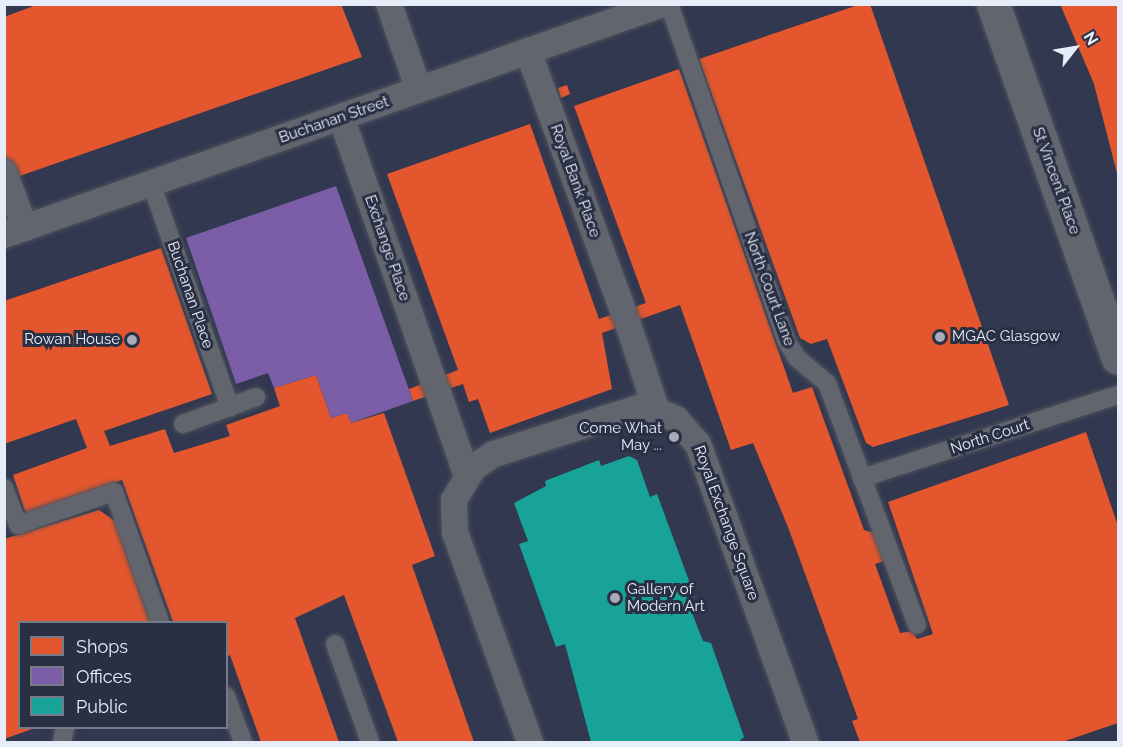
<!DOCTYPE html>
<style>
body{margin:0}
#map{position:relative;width:1123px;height:747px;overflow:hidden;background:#30343e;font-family:Raleway,sans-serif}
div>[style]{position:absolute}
.built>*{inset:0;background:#313850}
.shops>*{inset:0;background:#e4572e}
.offices>*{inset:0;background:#7b5ea7}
.public>*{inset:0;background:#17a398}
.roads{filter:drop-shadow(0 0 2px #4f525b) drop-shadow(0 0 2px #4f525b)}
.service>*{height:18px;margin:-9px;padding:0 9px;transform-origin:9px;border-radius:9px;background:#62656e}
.pedestrian>*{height:26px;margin:-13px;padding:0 13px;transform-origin:13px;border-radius:13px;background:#62656e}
.minor>*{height:33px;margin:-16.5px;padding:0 16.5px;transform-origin:16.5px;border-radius:16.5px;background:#62656e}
.dots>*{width:16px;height:16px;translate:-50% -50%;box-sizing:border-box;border:3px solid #2a3044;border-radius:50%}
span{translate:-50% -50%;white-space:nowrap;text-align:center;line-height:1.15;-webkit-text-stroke:6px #2a3044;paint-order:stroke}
.street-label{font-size:15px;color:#e7ecf9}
.poi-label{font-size:15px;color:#e7ecf9}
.left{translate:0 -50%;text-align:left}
.right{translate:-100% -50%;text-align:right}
.frame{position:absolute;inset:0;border:6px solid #e7ecf9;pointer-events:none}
.legend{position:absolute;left:18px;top:621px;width:210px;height:108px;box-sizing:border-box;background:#2a3044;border:2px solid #767b8c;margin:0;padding:8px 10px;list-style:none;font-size:18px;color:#e7ecf9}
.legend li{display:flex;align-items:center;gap:12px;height:30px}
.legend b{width:30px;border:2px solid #767b8c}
.north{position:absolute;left:1045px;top:18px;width:60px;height:60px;-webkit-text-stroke:4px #2a3044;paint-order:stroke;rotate:59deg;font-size:16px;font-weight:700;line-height:24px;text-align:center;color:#e7ecf9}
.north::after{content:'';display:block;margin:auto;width:21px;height:27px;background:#e7ecf9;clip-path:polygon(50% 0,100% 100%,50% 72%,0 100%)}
</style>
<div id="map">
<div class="built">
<div style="clip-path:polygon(evenodd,4px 5px,1118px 5px,1118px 742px,5px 742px,4px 5px,20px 622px,226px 622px,226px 728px,20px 728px,20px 622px)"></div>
</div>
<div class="shops">
<div style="clip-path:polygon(39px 4px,341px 4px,362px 57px,14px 178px,4px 150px,4px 17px)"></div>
<div style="clip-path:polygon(861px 4px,870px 4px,1009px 405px,873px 447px,866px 443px,827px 339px,811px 344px,800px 338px,699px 59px)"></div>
<div style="clip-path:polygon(1060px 4px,1118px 4px,1118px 177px,1094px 84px)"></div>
<div style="clip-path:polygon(679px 69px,793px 393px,812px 387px,864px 530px,878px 534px,887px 560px,875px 564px,900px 633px,913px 631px,917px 639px,933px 634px,888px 502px,1086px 432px,1118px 526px,1118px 723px,1062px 742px,860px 742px,852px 721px,858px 719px,788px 527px,753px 443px,731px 450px,680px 305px,602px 333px,612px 389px,490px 433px,478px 399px,469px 402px,463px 384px,413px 401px,409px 389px,458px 370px,387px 174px,530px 124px,599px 319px,646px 303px,574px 106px)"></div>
<div style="clip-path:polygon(567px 85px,570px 94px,561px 98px,558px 88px)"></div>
<div style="clip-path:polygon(161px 248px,212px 394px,104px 431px,110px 446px,165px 429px,174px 453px,230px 436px,226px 425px,280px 406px,274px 388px,316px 375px,331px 418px,347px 413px,351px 423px,384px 413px,435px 556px,412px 565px,474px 742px,398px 742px,344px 595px,295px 618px,339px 742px,261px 742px,230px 655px,226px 657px,226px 622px,173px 622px,122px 480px,26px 514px,13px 475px,87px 448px,76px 419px,4px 444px,4px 301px)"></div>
<div style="clip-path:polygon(99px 510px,115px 521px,150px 622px,20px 622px,20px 728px,35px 728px,4px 739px,4px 539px)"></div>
</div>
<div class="offices">
<div style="clip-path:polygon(336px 186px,413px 401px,351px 423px,347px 413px,331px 418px,316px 375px,274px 388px,268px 373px,236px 384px,186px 238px)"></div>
</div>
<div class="public">
<div style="clip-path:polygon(629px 456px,637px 460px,650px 497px,657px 494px,695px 597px,687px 600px,703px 641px,711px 643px,744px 737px,738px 742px,591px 742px,565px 644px,556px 647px,519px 544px,528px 541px,514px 503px,546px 486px,545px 481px,599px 460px,601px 466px)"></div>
</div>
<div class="roads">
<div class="service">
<div style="left:669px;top:4px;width:358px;rotate:70.8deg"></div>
<div style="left:787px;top:342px;width:19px;rotate:58deg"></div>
<div style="left:797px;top:358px;width:39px;rotate:40deg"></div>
<div style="left:827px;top:383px;width:258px;rotate:69.6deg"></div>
<div style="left:151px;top:183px;width:238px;rotate:70.6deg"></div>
<div style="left:183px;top:424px;width:78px;rotate:-20.3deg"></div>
<div style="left:862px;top:478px;width:269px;rotate:-18deg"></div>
<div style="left:4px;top:488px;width:40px;rotate:69deg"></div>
<div style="left:18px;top:525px;width:102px;rotate:-19deg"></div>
<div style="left:114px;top:492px;width:138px;rotate:70.5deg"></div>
<div style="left:335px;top:644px;width:104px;rotate:70.3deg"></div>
<div style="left:226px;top:696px;width:49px;rotate:69.7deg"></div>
<div style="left:62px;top:742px;width:14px;rotate:-78deg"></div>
</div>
<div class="pedestrian">
<div style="left:389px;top:4px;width:91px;rotate:70.8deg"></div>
<div style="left:528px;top:51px;width:277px;rotate:69.9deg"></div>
<div style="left:341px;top:117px;width:279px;rotate:70.7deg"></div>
<div style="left:4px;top:172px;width:60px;rotate:69.4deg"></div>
<div style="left:4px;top:235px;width:698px;rotate:-19.32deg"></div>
<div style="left:628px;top:324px;width:89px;rotate:71.6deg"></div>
<div style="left:438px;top:392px;width:89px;rotate:71deg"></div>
<div style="left:530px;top:742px;width:222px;rotate:-109.7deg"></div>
<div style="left:455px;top:533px;width:33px;rotate:-92deg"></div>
<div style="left:454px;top:500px;width:37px;rotate:-59deg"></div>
<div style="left:473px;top:468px;width:25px;rotate:-34deg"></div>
<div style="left:494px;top:454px;width:157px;rotate:-17.7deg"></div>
<div style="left:644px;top:406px;width:35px;rotate:22deg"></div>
<div style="left:676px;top:419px;width:33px;rotate:49deg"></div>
<div style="left:698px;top:444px;width:317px;rotate:70.2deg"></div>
</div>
<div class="minor">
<div style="left:993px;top:4px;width:375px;rotate:70.6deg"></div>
</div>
</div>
<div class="dots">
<div style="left:940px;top:337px;background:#a7acb8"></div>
<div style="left:132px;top:340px;background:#a7acb8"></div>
<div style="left:674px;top:437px;background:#a7acb8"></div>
<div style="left:615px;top:598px;background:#a7acb8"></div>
</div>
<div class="street-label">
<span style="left:334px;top:120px;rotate:-19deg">Buchanan Street</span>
<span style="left:575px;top:181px;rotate:70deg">Royal Bank Place</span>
<span style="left:1056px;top:181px;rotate:70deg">St Vincent Place</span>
<span style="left:387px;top:248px;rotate:71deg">Exchange Place</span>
<span style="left:769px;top:289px;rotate:70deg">North Court Lane</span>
<span style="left:190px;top:295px;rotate:71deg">Buchanan Place</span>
<span style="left:990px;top:437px;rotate:-18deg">North Court</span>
<span style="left:726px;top:523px;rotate:70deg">Royal Exchange Square</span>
</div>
<div class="poi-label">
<span class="left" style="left:952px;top:337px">MGAC Glasgow</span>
<span class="right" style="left:120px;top:340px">Rowan House</span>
<span class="right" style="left:662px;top:437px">Come What<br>May ...</span>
<span class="left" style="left:627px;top:598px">Gallery of<br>Modern Art</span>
</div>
<div class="frame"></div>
<ul class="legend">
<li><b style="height:16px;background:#e4572e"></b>Shops</li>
<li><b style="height:16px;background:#7b5ea7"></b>Offices</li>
<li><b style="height:16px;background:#17a398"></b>Public</li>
</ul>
<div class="north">N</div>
</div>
